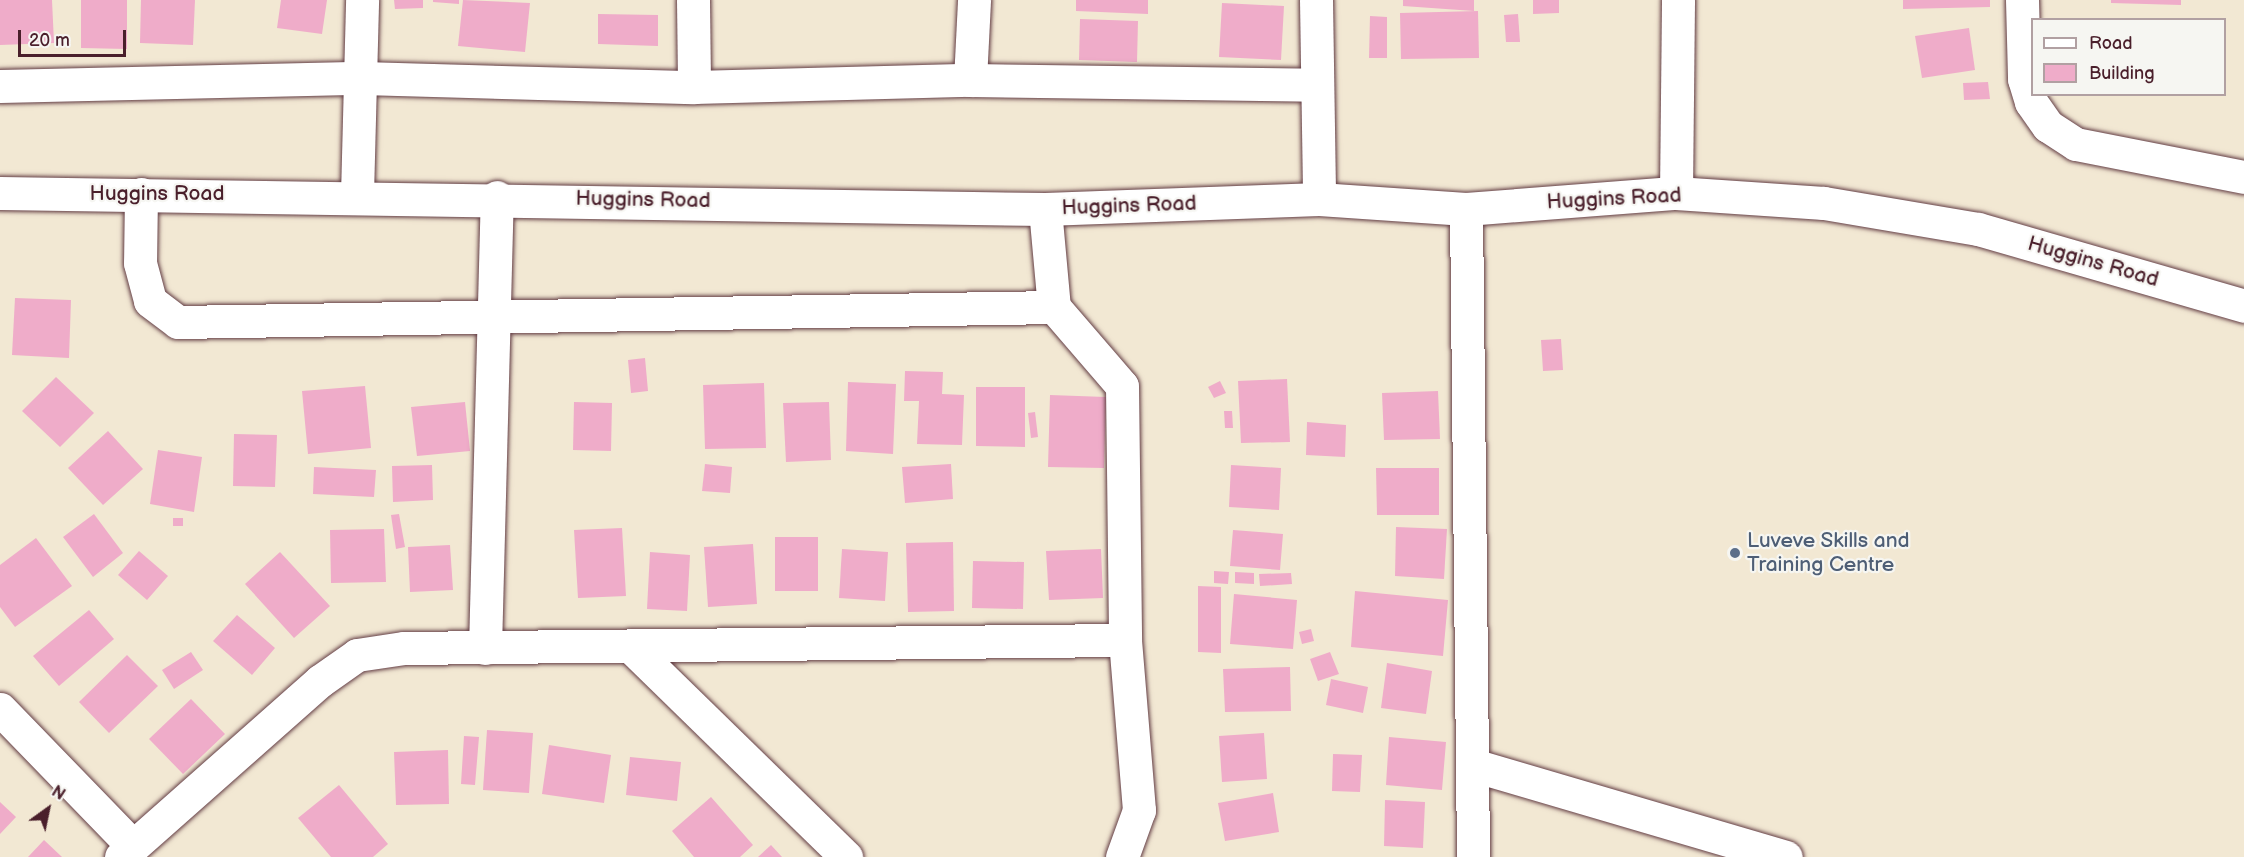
<!DOCTYPE html>
<style>
body{margin:0}
#map{position:relative;width:2244px;height:857px;overflow:hidden;background:#f2e8d3;font-family:"Balsamiq Sans",sans-serif}
div>[style]{position:absolute}
.building>*{inset:0;background:#efacc9}
.roads{filter:drop-shadow(0 0 2px #633d44) drop-shadow(0 0 2px #633d44)}
.street>*{height:33px;margin:-16.5px;padding:0 16.5px;transform-origin:16.5px;border-radius:16.5px;background:#fff}
.secondary>*{height:33px;margin:-16.5px;padding:0 16.5px;transform-origin:16.5px;border-radius:16.5px;background:#fff}
.dots>*{width:16px;height:16px;translate:-50% -50%;box-sizing:border-box;border:3px solid #f6f6f2;border-radius:50%}
span{translate:-50% -50%;white-space:nowrap;text-align:center;line-height:1.15;-webkit-text-stroke:4.5px #f6f6f2;paint-order:stroke}
.street-label{font-size:21px;color:#4a1f2b}
.service-label{font-size:21px;color:#4e5e75}
.left{translate:0 -50%;text-align:left}
.legend{position:absolute;left:2031px;top:18px;width:195px;height:78px;box-sizing:border-box;background:#f6f6f2;border:2px solid #b1a0a2;margin:0;padding:8px 10px;list-style:none;font-size:18px;color:#4a1f2b}
.legend li{display:flex;align-items:center;gap:12px;height:30px}
.legend b{width:30px;border:2px solid #b1a0a2}
.north{position:absolute;left:18px;top:779px;width:60px;height:60px;-webkit-text-stroke:4px #f6f6f2;paint-order:stroke;rotate:33deg;font-size:16px;font-weight:700;line-height:24px;text-align:center;color:#4a1f2b}
.north::after{content:'';display:block;margin:auto;width:21px;height:27px;background:#4a1f2b;clip-path:polygon(50% 0,100% 100%,50% 72%,0 100%)}
.scale{position:absolute;left:18px;top:30px;width:108px;height:27px;box-sizing:border-box;border:3px solid #4a1f2b;border-top:0;padding-left:8px;font-size:18px;line-height:21px;white-space:nowrap;color:#4a1f2b;-webkit-text-stroke:4px #f6f6f2;paint-order:stroke}
</style>
<div id="map">
<div class="building">
<div style="clip-path:polygon(0 0,52px 0,54px 43px,0 45px)"></div>
<div style="clip-path:polygon(81px 0,127px 0,127px 49px,81px 48px)"></div>
<div style="clip-path:polygon(141px 0,195px 0,193px 45px,140px 43px)"></div>
<div style="clip-path:polygon(281px 0,327px 0,322px 34px,277px 28px)"></div>
<div style="clip-path:polygon(394px 0,423px 0,423px 8px,395px 9px)"></div>
<div style="clip-path:polygon(433px 0,459px 0,459px 4px,433px 2px)"></div>
<div style="clip-path:polygon(463px 0,530px 3px,525px 52px,458px 46px)"></div>
<div style="clip-path:polygon(1076px 0,1148px 0,1148px 14px,1076px 11px)"></div>
<div style="clip-path:polygon(1403px 0,1474px 0,1474px 11px,1403px 6px)"></div>
<div style="clip-path:polygon(1533px 0,1559px 0,1559px 13px,1533px 14px)"></div>
<div style="clip-path:polygon(1903px 0,1990px 0,1990px 7px,1903px 9px)"></div>
<div style="clip-path:polygon(2111px 0,2181px 0,2181px 5px,2111px 3px)"></div>
<div style="clip-path:polygon(1222px 3px,1284px 6px,1281px 60px,1219px 57px)"></div>
<div style="clip-path:polygon(1478px 11px,1479px 58px,1401px 59px,1400px 13px)"></div>
<div style="clip-path:polygon(598px 14px,658px 15px,658px 46px,598px 44px)"></div>
<div style="clip-path:polygon(1518px 14px,1520px 42px,1506px 42px,1504px 15px)"></div>
<div style="clip-path:polygon(1370px 16px,1387px 17px,1387px 58px,1369px 58px)"></div>
<div style="clip-path:polygon(1080px 19px,1138px 21px,1137px 62px,1079px 60px)"></div>
<div style="clip-path:polygon(1969px 28px,1975px 70px,1922px 78px,1915px 36px)"></div>
<div style="clip-path:polygon(1988px 82px,1990px 99px,1964px 100px,1963px 83px)"></div>
<div style="clip-path:polygon(15px 298px,71px 300px,69px 358px,12px 355px)"></div>
<div style="clip-path:polygon(1561px 339px,1563px 370px,1543px 371px,1541px 340px)"></div>
<div style="clip-path:polygon(645px 358px,648px 391px,631px 393px,628px 360px)"></div>
<div style="clip-path:polygon(905px 371px,943px 372px,942px 394px,964px 395px,962px 445px,917px 444px,919px 401px,904px 401px)"></div>
<div style="clip-path:polygon(56px 377px,94px 413px,60px 447px,22px 411px)"></div>
<div style="clip-path:polygon(1287px 379px,1290px 442px,1241px 443px,1238px 381px)"></div>
<div style="clip-path:polygon(1220px 381px,1226px 393px,1214px 398px,1208px 387px)"></div>
<div style="clip-path:polygon(848px 382px,896px 384px,893px 454px,846px 451px)"></div>
<div style="clip-path:polygon(764px 383px,766px 448px,705px 449px,703px 385px)"></div>
<div style="clip-path:polygon(365px 386px,371px 448px,308px 454px,302px 391px)"></div>
<div style="clip-path:polygon(976px 387px,1025px 387px,1025px 447px,976px 446px)"></div>
<div style="clip-path:polygon(1438px 391px,1440px 439px,1384px 440px,1382px 393px)"></div>
<div style="clip-path:polygon(1050px 395px,1106px 397px,1104px 468px,1048px 467px)"></div>
<div style="clip-path:polygon(465px 402px,470px 451px,417px 456px,411px 407px)"></div>
<div style="clip-path:polygon(574px 402px,612px 403px,611px 451px,573px 450px)"></div>
<div style="clip-path:polygon(829px 402px,831px 460px,786px 462px,783px 403px)"></div>
<div style="clip-path:polygon(1224px 411px,1232px 411px,1233px 428px,1225px 428px)"></div>
<div style="clip-path:polygon(1035px 412px,1038px 437px,1031px 438px,1028px 413px)"></div>
<div style="clip-path:polygon(1307px 422px,1346px 425px,1345px 457px,1306px 455px)"></div>
<div style="clip-path:polygon(108px 431px,143px 469px,103px 505px,68px 468px)"></div>
<div style="clip-path:polygon(234px 434px,277px 435px,275px 487px,233px 486px)"></div>
<div style="clip-path:polygon(158px 450px,202px 457px,194px 512px,150px 504px)"></div>
<div style="clip-path:polygon(705px 464px,732px 467px,730px 493px,702px 491px)"></div>
<div style="clip-path:polygon(951px 464px,953px 499px,905px 503px,902px 467px)"></div>
<div style="clip-path:polygon(432px 465px,433px 500px,393px 502px,392px 466px)"></div>
<div style="clip-path:polygon(1231px 465px,1281px 468px,1279px 510px,1229px 507px)"></div>
<div style="clip-path:polygon(314px 467px,376px 470px,374px 497px,313px 494px)"></div>
<div style="clip-path:polygon(1376px 468px,1439px 468px,1439px 515px,1377px 515px)"></div>
<div style="clip-path:polygon(94px 514px,123px 553px,93px 577px,63px 537px)"></div>
<div style="clip-path:polygon(399px 514px,405px 547px,396px 549px,391px 515px)"></div>
<div style="clip-path:polygon(173px 518px,183px 518px,183px 526px,173px 526px)"></div>
<div style="clip-path:polygon(1396px 527px,1447px 529px,1444px 579px,1395px 576px)"></div>
<div style="clip-path:polygon(622px 528px,626px 596px,578px 598px,574px 530px)"></div>
<div style="clip-path:polygon(384px 529px,386px 582px,331px 583px,330px 530px)"></div>
<div style="clip-path:polygon(1233px 530px,1283px 534px,1280px 570px,1230px 566px)"></div>
<div style="clip-path:polygon(775px 537px,818px 537px,818px 591px,775px 591px)"></div>
<div style="clip-path:polygon(36px 538px,72px 586px,15px 627px,0 607px,0 565px)"></div>
<div style="clip-path:polygon(953px 542px,954px 611px,908px 612px,906px 543px)"></div>
<div style="clip-path:polygon(753px 544px,757px 604px,708px 607px,704px 547px)"></div>
<div style="clip-path:polygon(450px 545px,453px 590px,410px 592px,408px 547px)"></div>
<div style="clip-path:polygon(842px 549px,888px 552px,885px 601px,839px 598px)"></div>
<div style="clip-path:polygon(1101px 549px,1103px 598px,1049px 600px,1046px 551px)"></div>
<div style="clip-path:polygon(139px 551px,168px 576px,147px 600px,118px 575px)"></div>
<div style="clip-path:polygon(280px 552px,330px 606px,294px 638px,245px 584px)"></div>
<div style="clip-path:polygon(650px 552px,690px 555px,687px 611px,647px 609px)"></div>
<div style="clip-path:polygon(973px 561px,1024px 562px,1023px 609px,972px 608px)"></div>
<div style="clip-path:polygon(1214px 571px,1229px 572px,1228px 584px,1214px 583px)"></div>
<div style="clip-path:polygon(1235px 572px,1254px 573px,1254px 584px,1235px 583px)"></div>
<div style="clip-path:polygon(1291px 573px,1292px 584px,1260px 586px,1259px 574px)"></div>
<div style="clip-path:polygon(1198px 586px,1221px 587px,1221px 653px,1198px 652px)"></div>
<div style="clip-path:polygon(1355px 591px,1448px 600px,1443px 656px,1351px 647px)"></div>
<div style="clip-path:polygon(1234px 594px,1297px 600px,1293px 649px,1230px 644px)"></div>
<div style="clip-path:polygon(89px 610px,114px 639px,59px 686px,33px 656px)"></div>
<div style="clip-path:polygon(237px 615px,275px 648px,252px 675px,213px 641px)"></div>
<div style="clip-path:polygon(1311px 629px,1314px 641px,1302px 644px,1299px 632px)"></div>
<div style="clip-path:polygon(191px 652px,203px 670px,174px 689px,162px 670px)"></div>
<div style="clip-path:polygon(1330px 652px,1339px 674px,1318px 681px,1310px 659px)"></div>
<div style="clip-path:polygon(127px 655px,158px 686px,109px 733px,79px 702px)"></div>
<div style="clip-path:polygon(1387px 663px,1432px 671px,1426px 714px,1381px 708px)"></div>
<div style="clip-path:polygon(1290px 667px,1291px 711px,1225px 712px,1223px 669px)"></div>
<div style="clip-path:polygon(1331px 679px,1368px 687px,1363px 713px,1326px 705px)"></div>
<div style="clip-path:polygon(191px 699px,225px 734px,183px 774px,149px 739px)"></div>
<div style="clip-path:polygon(487px 730px,533px 733px,529px 793px,483px 790px)"></div>
<div style="clip-path:polygon(1264px 733px,1267px 779px,1222px 782px,1219px 736px)"></div>
<div style="clip-path:polygon(464px 736px,479px 737px,475px 785px,461px 784px)"></div>
<div style="clip-path:polygon(1389px 737px,1446px 742px,1442px 790px,1386px 785px)"></div>
<div style="clip-path:polygon(549px 745px,611px 755px,604px 803px,542px 794px)"></div>
<div style="clip-path:polygon(448px 750px,449px 804px,396px 805px,394px 752px)"></div>
<div style="clip-path:polygon(1333px 754px,1362px 755px,1360px 792px,1332px 791px)"></div>
<div style="clip-path:polygon(630px 757px,681px 762px,677px 801px,626px 795px)"></div>
<div style="clip-path:polygon(339px 785px,388px 844px,373px 857px,331px 857px,298px 818px)"></div>
<div style="clip-path:polygon(1273px 793px,1279px 832px,1225px 841px,1218px 803px)"></div>
<div style="clip-path:polygon(711px 797px,753px 845px,740px 857px,694px 857px,672px 831px)"></div>
<div style="clip-path:polygon(1385px 800px,1425px 802px,1423px 848px,1384px 846px)"></div>
<div style="clip-path:polygon(0 802px,16px 817px,0 834px)"></div>
<div style="clip-path:polygon(44px 840px,62px 857px,28px 857px)"></div>
<div style="clip-path:polygon(771px 845px,782px 857px,758px 857px)"></div>
</div>
<div class="roads">
<div class="street">
<div style="left:693px;top:0;width:87px;rotate:89.3deg"></div>
<div style="left:1316px;top:0;width:199px;rotate:89.1deg"></div>
<div style="left:2022px;top:0;width:79px;rotate:88.5deg"></div>
<div style="left:2024px;top:79px;width:24px;rotate:73deg"></div>
<div style="left:2031px;top:102px;width:29px;rotate:55deg"></div>
<div style="left:2048px;top:126px;width:33px;rotate:33deg"></div>
<div style="left:2076px;top:144px;width:171px;rotate:11.1deg"></div>
<div style="left:970px;top:80px;width:80px;rotate:-87.1deg"></div>
<div style="left:0;top:86px;width:362px;rotate:-1.3deg"></div>
<div style="left:362px;top:78px;width:332px;rotate:1.6deg"></div>
<div style="left:694px;top:87px;width:276px;rotate:-1.5deg"></div>
<div style="left:970px;top:80px;width:346px;rotate:0.8deg"></div>
<div style="left:1676px;top:193px;width:193px;rotate:-89.4deg"></div>
<div style="left:141px;top:194px;width:69px;rotate:90.8deg"></div>
<div style="left:140px;top:263px;width:39px;rotate:75deg"></div>
<div style="left:150px;top:301px;width:35px;rotate:37deg"></div>
<div style="left:178px;top:322px;width:876px;rotate:-0.98deg"></div>
<div style="left:357px;top:195px;width:195px;rotate:-88.5deg"></div>
<div style="left:1045px;top:209px;width:98px;rotate:84.8deg"></div>
<div style="left:1054px;top:307px;width:104px;rotate:49.3deg"></div>
<div style="left:1122px;top:386px;width:254px;rotate:89.3deg"></div>
<div style="left:1125px;top:640px;width:171px;rotate:85.3deg"></div>
<div style="left:1139px;top:810px;width:50px;rotate:109.9deg"></div>
<div style="left:1466px;top:209px;width:648px;rotate:89.38deg"></div>
<div style="left:630px;top:646px;width:302px;rotate:44.3deg"></div>
<div style="left:485px;top:648px;width:451px;rotate:-88.5deg"></div>
<div style="left:0;top:709px;width:190px;rotate:45.9deg"></div>
<div style="left:1473px;top:765px;width:326px;rotate:16.4deg"></div>
<div style="left:121px;top:857px;width:266px;rotate:-41.5deg"></div>
<div style="left:320px;top:681px;width:45px;rotate:-35.1deg"></div>
<div style="left:357px;top:655px;width:48px;rotate:-8.5deg"></div>
<div style="left:404px;top:648px;width:721px;rotate:-0.64deg"></div>
</div>
<div class="secondary">
<div style="left:0;top:193px;width:1045px;rotate:0.88deg"></div>
<div style="left:1045px;top:209px;width:274px;rotate:-2.1deg"></div>
<div style="left:1319px;top:199px;width:147px;rotate:3.9deg"></div>
<div style="left:1466px;top:209px;width:211px;rotate:-4.4deg"></div>
<div style="left:1676px;top:193px;width:148px;rotate:3.9deg"></div>
<div style="left:1824px;top:203px;width:156px;rotate:9.6deg"></div>
<div style="left:1978px;top:229px;width:277px;rotate:16.1deg"></div>
</div>
</div>
<div class="dots">
<div style="left:1735px;top:553px;background:#5c6f8a"></div>
</div>
<div class="street-label">
<span style="left:157px;top:194px">Huggins Road</span>
<span style="left:1614px;top:199px;rotate:-3deg">Huggins Road</span>
<span style="left:643px;top:200px;rotate:1deg">Huggins Road</span>
<span style="left:1129px;top:206px;rotate:-2deg">Huggins Road</span>
<span style="left:2093px;top:262px;rotate:16deg">Huggins Road</span>
</div>
<div class="service-label">
<span class="left" style="left:1747px;top:553px">Luveve Skills and<br>Training Centre</span>
</div>
<ul class="legend">
<li><b style="height:8px;background:#fff"></b>Road</li>
<li><b style="height:16px;background:#efacc9"></b>Building</li>
</ul>
<div class="north">N</div>
<div class="scale">20 m</div>
</div>
